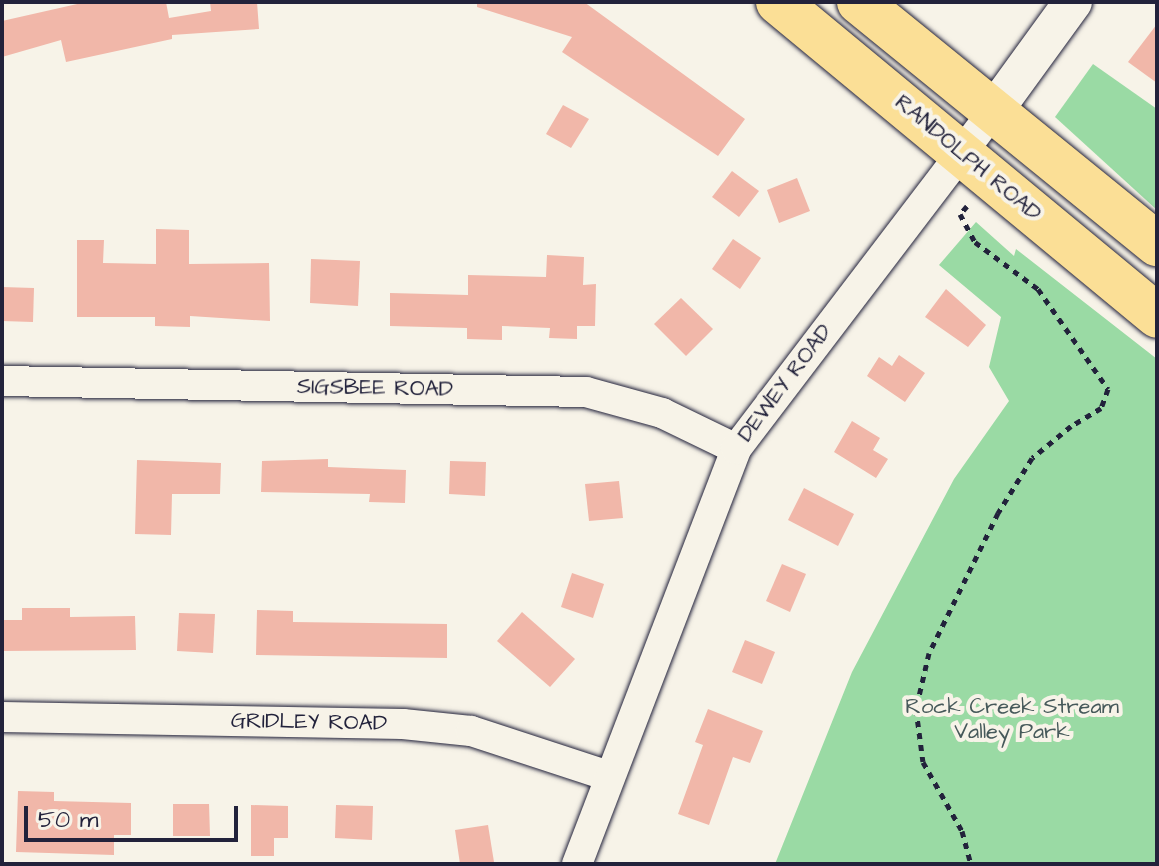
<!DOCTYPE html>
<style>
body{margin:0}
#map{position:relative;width:1159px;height:866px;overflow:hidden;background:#f7f3e8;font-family:"Architects Daughter",sans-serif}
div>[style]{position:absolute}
.green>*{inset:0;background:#9adaa4}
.building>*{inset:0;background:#f1b7a9}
.path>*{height:5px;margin-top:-2.5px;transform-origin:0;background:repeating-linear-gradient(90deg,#22223b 0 6px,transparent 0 12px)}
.roads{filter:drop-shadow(0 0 2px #22223b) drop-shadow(0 0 2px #22223b)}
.minor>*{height:30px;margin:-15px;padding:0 15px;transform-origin:15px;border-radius:15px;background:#f7f3e8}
.tertiary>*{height:38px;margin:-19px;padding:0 19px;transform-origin:19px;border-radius:19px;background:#f7f3e8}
.primary>*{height:44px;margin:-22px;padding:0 22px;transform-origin:22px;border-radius:22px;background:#fbdf96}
span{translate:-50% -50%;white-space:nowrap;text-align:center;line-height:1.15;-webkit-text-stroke:8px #f7f3e8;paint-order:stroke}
.street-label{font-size:22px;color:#22223b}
.park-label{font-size:22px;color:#46595a}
.frame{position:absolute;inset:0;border:4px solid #22223b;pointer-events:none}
.scale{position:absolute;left:24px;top:806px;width:214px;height:36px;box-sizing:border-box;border:4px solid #22223b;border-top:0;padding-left:10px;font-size:24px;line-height:28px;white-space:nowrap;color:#22223b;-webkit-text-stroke:6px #f7f3e8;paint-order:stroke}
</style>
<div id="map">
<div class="green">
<div style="clip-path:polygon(1093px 64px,1157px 109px,1157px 210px,1055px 117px)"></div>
<div style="clip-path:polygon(976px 222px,1014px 256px,1016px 249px,1157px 359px,1157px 864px,775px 864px,852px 672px,954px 479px,1009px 401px,989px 367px,1001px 317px,939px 265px)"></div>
</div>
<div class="building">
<div style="clip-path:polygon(86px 2px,166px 2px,169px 18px,211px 11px,210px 2px,257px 2px,259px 29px,172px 35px,172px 39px,66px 62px,61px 40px,2px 57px,2px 21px)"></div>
<div style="clip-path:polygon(477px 2px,584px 2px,745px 119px,718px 156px,562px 52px,572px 37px,477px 7px)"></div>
<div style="clip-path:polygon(1157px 24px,1157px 83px,1128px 62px)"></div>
<div style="clip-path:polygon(563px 105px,589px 119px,571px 148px,546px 134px)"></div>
<div style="clip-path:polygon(732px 171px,759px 191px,739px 217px,712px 197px)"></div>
<div style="clip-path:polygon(797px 178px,810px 211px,779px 223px,767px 190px)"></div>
<div style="clip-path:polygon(156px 229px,189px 230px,189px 264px,269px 263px,270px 321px,190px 316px,190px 327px,155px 326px,155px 317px,77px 317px,77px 240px,104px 240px,103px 263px,156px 264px)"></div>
<div style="clip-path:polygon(733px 239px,761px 258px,740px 289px,712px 269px)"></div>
<div style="clip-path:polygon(547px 255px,584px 257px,583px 285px,596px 284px,595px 326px,577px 326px,577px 339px,549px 338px,550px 328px,502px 326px,502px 340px,467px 339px,467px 328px,390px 326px,390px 293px,468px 295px,468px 275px,546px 277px)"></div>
<div style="clip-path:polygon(311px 259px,360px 261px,358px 306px,310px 303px)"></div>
<div style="clip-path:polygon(2px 287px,34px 288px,33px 322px,2px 321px)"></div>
<div style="clip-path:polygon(946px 289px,986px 325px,968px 347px,925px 317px)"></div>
<div style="clip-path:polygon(681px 298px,713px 329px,686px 356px,654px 324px)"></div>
<div style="clip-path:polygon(899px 355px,925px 373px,905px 402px,867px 376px,879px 357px,892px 366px)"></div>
<div style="clip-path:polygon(852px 421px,880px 438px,873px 450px,888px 459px,876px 478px,834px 452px)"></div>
<div style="clip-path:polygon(328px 459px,328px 467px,406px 470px,405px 503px,369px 502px,370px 494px,261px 492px,262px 461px)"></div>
<div style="clip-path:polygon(137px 460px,221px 463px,220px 494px,172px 494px,171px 535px,135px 534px)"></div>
<div style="clip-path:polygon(450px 461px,486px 462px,485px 496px,449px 494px)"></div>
<div style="clip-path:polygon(619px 481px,623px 518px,589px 521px,585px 484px)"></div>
<div style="clip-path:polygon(804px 488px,854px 514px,838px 546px,788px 520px)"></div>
<div style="clip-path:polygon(782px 564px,806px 574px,790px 612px,766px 601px)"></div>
<div style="clip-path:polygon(572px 573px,604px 584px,593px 618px,561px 607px)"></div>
<div style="clip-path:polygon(22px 608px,70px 608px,70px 617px,135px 616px,136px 650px,3px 651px,4px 620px,22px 620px)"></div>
<div style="clip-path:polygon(257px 610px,293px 611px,293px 622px,447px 624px,447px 658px,256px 655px)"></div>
<div style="clip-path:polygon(522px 612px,575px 659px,550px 687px,497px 641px)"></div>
<div style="clip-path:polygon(179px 613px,215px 614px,213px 653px,177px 651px)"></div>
<div style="clip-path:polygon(745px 640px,775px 652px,762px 684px,732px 672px)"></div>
<div style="clip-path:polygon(708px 709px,763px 731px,750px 763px,733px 757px,709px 825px,678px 814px,703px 745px,695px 742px)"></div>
<div style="clip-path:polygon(18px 791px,54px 792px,54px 801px,131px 803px,131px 835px,114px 835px,114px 855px,16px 852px)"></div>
<div style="clip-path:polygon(173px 804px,209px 804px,210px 836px,173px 836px)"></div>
<div style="clip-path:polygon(251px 805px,288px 806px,288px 838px,274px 838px,274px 856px,251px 856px)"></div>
<div style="clip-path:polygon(336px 805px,373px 806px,372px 840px,335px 838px)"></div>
<div style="clip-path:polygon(488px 825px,494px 862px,460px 864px,455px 830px)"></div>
</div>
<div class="path">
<div style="left:967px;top:206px;width:11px;rotate:131deg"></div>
<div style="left:960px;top:214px;width:32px;rotate:62deg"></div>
<div style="left:975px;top:242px;width:79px;rotate:36.7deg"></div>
<div style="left:1038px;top:289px;width:122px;rotate:55deg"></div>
<div style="left:1108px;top:389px;width:20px;rotate:110deg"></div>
<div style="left:1101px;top:408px;width:35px;rotate:149deg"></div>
<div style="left:1071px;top:426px;width:50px;rotate:140.6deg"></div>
<div style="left:1032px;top:458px;width:65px;rotate:121.7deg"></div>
<div style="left:998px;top:513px;width:156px;rotate:116.2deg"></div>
<div style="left:929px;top:653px;width:57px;rotate:103.1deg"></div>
<div style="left:916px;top:709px;width:53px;rotate:82.5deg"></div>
<div style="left:923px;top:762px;width:79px;rotate:60.5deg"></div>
<div style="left:962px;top:831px;width:34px;rotate:75deg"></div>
</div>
<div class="roads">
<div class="minor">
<div style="left:2px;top:381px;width:584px;rotate:1.08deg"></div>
<div style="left:586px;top:392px;width:79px;rotate:15.4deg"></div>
<div style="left:662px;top:413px;width:82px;rotate:25.9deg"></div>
<div style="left:2px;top:717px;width:401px;rotate:1deg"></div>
<div style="left:403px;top:724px;width:68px;rotate:5.9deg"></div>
<div style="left:471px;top:731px;width:145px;rotate:18.1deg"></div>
<div style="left:577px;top:864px;width:444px;rotate:-69deg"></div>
<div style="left:736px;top:449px;width:424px;rotate:-52.7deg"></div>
</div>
<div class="tertiary">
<div style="left:993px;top:112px;width:136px;rotate:-54deg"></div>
</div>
<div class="primary">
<div style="left:778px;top:2px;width:492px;rotate:39.6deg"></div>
<div style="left:859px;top:2px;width:384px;rotate:39.1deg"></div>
</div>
</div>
<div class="street-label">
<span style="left:968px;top:158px;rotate:40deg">RANDOLPH ROAD</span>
<span style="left:785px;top:383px;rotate:-53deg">DEWEY ROAD</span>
<span style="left:375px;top:388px;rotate:1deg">SIGSBEE ROAD</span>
<span style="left:309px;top:722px;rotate:1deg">GRIDLEY ROAD</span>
</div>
<div class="park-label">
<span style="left:1012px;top:719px">Rock Creek Stream<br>Valley Park</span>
</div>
<div class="frame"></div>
<div class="scale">50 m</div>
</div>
